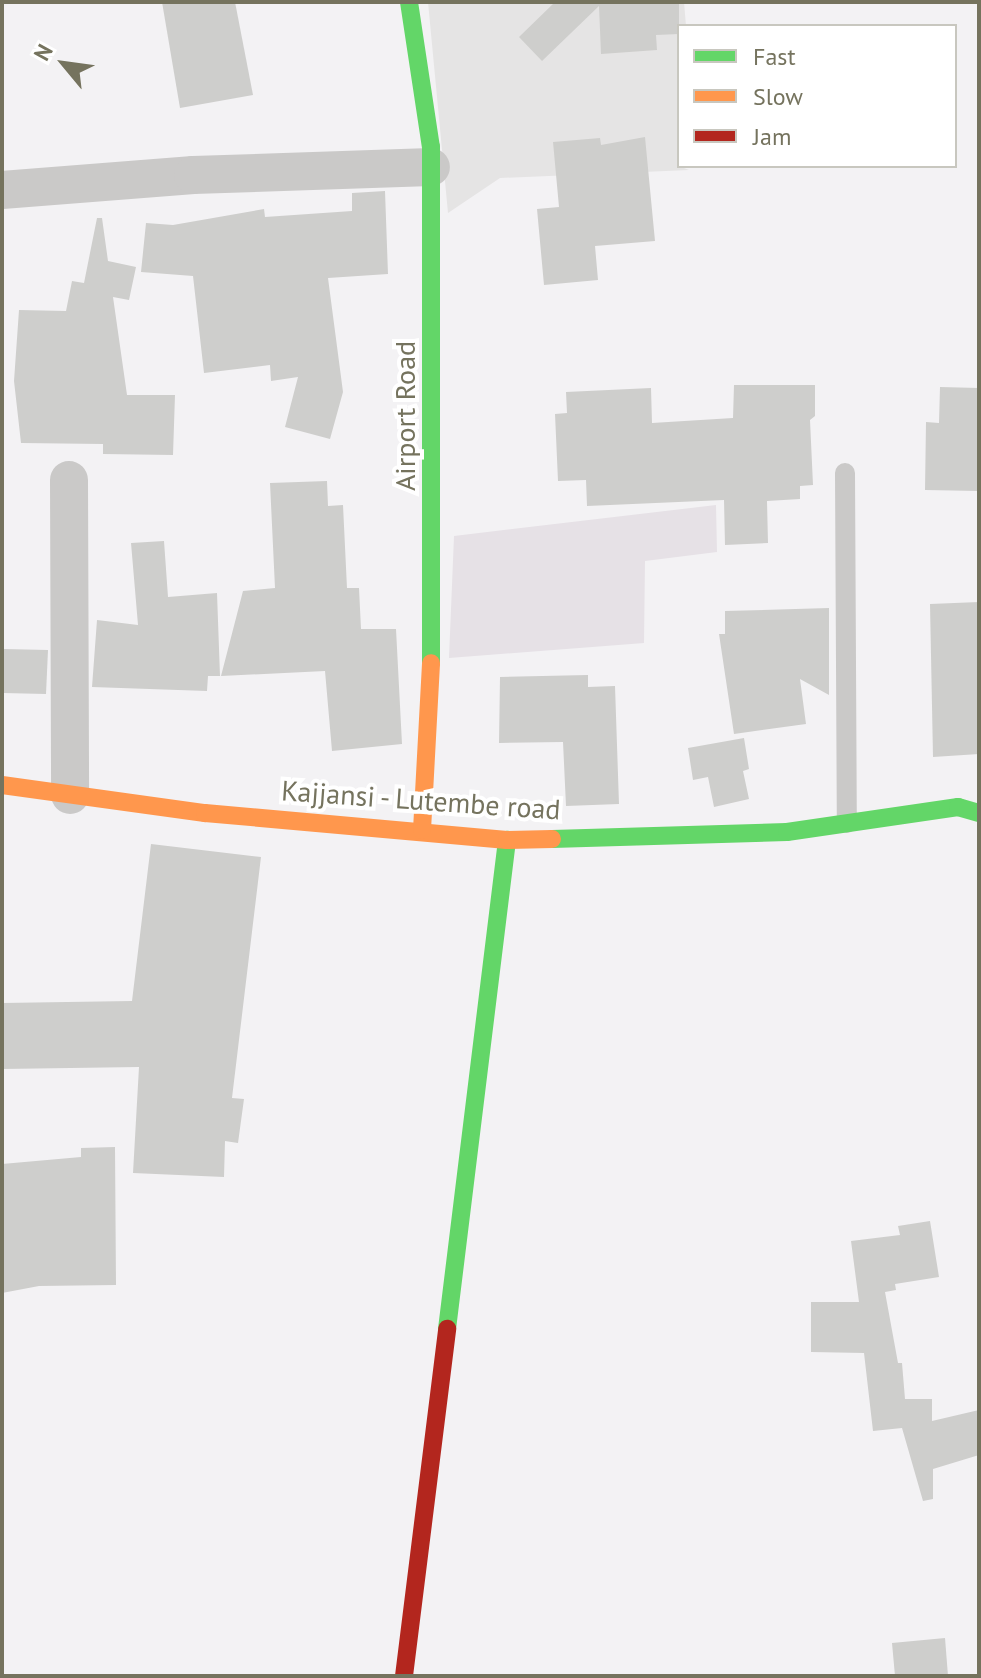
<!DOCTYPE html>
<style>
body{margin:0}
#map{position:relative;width:981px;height:1678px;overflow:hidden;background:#f3f2f4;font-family:"PT Sans",sans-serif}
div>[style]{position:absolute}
.built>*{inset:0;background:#e5e4e4}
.green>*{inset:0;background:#e6e1e6}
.building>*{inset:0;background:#cececc}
.lane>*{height:20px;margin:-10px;padding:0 10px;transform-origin:10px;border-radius:10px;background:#cac9c8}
.street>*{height:38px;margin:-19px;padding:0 19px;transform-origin:19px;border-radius:19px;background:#cac9c8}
.fast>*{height:18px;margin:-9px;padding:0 9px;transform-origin:9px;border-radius:9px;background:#63d668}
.slow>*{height:18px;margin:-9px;padding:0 9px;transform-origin:9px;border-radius:9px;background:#ff974d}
.jam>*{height:18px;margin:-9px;padding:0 9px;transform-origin:9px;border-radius:9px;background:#b3261e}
span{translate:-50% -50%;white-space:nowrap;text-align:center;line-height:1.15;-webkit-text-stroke:8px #fff;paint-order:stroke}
.street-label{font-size:28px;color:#75735e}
.frame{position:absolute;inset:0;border:4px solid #75735e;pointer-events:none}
.legend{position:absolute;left:677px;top:24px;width:280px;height:144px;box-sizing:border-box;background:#fff;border:2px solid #c8c7bf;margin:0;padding:10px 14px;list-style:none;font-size:24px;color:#75735e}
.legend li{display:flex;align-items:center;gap:16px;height:40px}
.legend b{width:40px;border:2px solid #c8c7bf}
.north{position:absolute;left:24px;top:24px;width:80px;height:80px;-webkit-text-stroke:6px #fff;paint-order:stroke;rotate:299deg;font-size:22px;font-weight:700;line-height:32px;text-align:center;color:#75735e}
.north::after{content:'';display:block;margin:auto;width:28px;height:36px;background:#75735e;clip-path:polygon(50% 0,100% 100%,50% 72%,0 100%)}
</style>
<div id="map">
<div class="built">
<div style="clip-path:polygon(428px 2px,684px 2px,686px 26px,679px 26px,679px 166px,689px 170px,500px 178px,448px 213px)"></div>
</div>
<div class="green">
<div style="clip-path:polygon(716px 505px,717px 552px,645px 561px,644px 643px,449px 658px,454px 536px)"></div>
</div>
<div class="building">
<div style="clip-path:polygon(162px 2px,235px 2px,253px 95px,180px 108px)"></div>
<div style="clip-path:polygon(555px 2px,679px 2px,679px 34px,656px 35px,657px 50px,601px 54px,599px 6px,542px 61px,519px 37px)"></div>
<div style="clip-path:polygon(645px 137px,655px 241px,595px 246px,598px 280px,544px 285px,537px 209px,559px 207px,553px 142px,600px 138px,601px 145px)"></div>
<div style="clip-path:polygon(385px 191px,388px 274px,328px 278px,343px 392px,330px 439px,285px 427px,298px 377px,271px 381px,270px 365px,204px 373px,193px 276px,141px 272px,146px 223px,173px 225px,264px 209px,265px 217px,352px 211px,352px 193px)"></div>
<div style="clip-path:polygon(97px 218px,102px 218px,108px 261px,136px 267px,129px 300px,113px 297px,127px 395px,175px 395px,173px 455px,103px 454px,103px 444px,21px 443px,14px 381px,19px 310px,66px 311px,72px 281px,84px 283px)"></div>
<div style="clip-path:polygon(734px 385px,815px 385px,815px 416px,810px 420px,813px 485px,800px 486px,800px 499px,767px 501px,768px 543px,725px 545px,724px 500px,587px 506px,586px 480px,558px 481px,555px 414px,567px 413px,566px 392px,651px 388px,652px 423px,733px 418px)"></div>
<div style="clip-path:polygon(940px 387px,979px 388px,979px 491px,925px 490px,926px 422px,939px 423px)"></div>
<div style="clip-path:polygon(327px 481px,328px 506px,343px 505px,347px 588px,359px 588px,361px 629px,396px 629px,402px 744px,332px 751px,325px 671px,221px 676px,243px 591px,275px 588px,270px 483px)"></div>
<div style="clip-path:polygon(164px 541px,168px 597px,217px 593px,220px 676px,208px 676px,207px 691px,92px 687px,97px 620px,138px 625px,131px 543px)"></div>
<div style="clip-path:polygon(979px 602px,979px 754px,933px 757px,930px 604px)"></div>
<div style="clip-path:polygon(829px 608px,829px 695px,800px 679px,806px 724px,734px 734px,719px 634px,725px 634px,725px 611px)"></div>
<div style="clip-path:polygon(4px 649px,48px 650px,46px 694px,3px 693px)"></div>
<div style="clip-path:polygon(588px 675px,588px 687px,615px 686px,619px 804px,566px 806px,563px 742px,499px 743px,500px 677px)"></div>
<div style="clip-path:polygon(744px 738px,749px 769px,743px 771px,749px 799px,714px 807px,708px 777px,693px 780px,688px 748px)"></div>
<div style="clip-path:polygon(151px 844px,261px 857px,232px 1098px,244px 1099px,238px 1143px,225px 1141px,224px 1177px,133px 1173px,139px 1067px,2px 1069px,2px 1003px,132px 1001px)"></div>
<div style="clip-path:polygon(115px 1147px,116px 1285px,39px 1286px,2px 1293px,2px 1164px,81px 1157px,81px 1148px)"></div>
<div style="clip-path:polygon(930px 1221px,939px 1277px,895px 1284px,896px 1290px,885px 1292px,898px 1363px,902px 1363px,905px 1399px,932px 1399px,932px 1421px,979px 1410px,979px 1455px,933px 1469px,933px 1499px,923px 1501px,902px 1428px,873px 1431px,864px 1353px,811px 1352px,811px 1302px,859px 1302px,851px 1241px,900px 1235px,898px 1226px)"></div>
<div style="clip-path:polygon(945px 1638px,948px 1676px,895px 1676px,892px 1643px)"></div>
</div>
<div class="lane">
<div style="left:845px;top:473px;width:350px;rotate:89.7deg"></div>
</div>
<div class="street">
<div style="left:2px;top:190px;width:192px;rotate:-4.5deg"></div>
<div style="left:193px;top:175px;width:238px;rotate:-1.9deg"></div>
<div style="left:69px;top:480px;width:315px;rotate:89.8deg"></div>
</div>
<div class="fast">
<div style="left:409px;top:2px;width:147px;rotate:81.4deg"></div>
<div style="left:431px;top:147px;width:516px;rotate:90deg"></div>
<div style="left:552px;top:839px;width:235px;rotate:-1.7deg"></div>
<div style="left:787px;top:832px;width:173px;rotate:-8.3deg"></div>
<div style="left:958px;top:807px;width:22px;rotate:16deg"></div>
<div style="left:447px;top:1329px;width:493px;rotate:-83deg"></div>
</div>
<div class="slow">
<div style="left:2px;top:785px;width:205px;rotate:7.9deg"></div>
<div style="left:205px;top:813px;width:303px;rotate:5.1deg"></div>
<div style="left:507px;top:840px;width:45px;rotate:-1.3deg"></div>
<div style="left:422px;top:830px;width:167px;rotate:-86.9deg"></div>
</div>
<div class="jam">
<div style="left:404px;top:1676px;width:350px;rotate:-82.9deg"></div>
</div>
<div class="street-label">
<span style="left:405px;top:416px;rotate:-90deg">Airport Road</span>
<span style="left:421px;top:800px;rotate:4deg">Kajjansi - Lutembe road</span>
</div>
<div class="frame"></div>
<ul class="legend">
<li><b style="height:10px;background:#63d668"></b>Fast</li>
<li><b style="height:10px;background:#ff974d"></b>Slow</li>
<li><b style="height:10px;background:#b3261e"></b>Jam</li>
</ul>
<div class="north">N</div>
</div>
